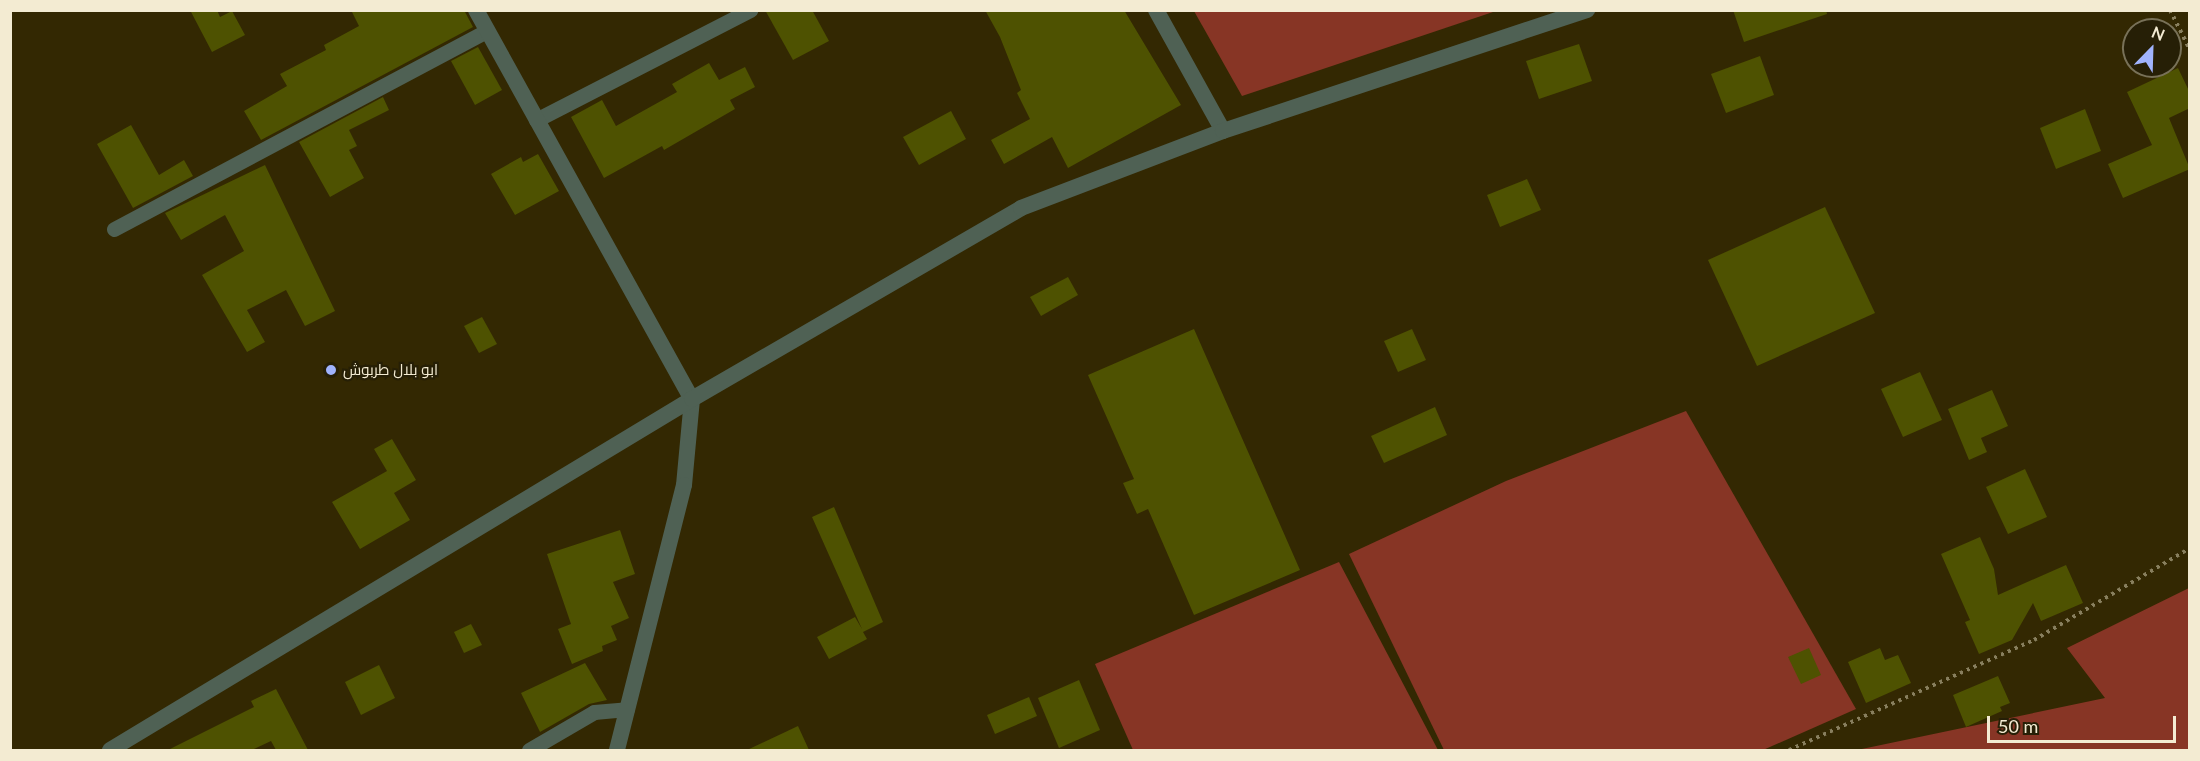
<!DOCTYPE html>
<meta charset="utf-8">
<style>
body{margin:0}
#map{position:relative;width:2200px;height:761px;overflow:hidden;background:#332802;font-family:Lato,Cairo,sans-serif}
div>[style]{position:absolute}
.forest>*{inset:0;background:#873525}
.building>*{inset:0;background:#4e5201}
.path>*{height:4px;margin-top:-2px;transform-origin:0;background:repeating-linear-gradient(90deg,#887f5e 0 3px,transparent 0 7.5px)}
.service>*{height:15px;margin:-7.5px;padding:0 7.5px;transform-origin:7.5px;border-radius:7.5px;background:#4f6154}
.minor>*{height:16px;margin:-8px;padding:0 8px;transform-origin:8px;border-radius:8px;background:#4f6154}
.dots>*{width:16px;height:16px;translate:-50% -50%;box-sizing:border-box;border:3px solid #261f06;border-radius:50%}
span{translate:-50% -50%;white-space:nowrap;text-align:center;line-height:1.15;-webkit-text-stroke:4.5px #261f06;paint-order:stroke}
.poi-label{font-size:15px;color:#f3ebd2}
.left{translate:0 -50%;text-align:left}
.frame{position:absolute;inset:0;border:12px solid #f3ebd2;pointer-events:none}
.north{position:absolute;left:2122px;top:18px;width:60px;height:60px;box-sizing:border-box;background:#261f06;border:2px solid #787158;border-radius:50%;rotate:23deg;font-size:16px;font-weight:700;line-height:24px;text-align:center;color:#f3ebd2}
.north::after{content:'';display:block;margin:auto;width:21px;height:27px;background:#a0b3fd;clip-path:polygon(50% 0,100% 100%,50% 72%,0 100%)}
.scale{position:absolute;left:1987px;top:716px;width:189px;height:27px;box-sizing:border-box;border:3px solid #f3ebd2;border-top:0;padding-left:8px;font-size:18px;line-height:21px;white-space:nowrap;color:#f3ebd2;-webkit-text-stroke:4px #261f06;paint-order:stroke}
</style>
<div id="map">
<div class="forest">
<div style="clip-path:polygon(1194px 11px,1496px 11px,1242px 96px)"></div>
<div style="clip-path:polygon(1686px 411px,1856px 709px,1763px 750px,1444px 750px,1349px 554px,1506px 481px)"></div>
<div style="clip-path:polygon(1339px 562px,1438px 750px,1133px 750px,1095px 664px)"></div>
<div style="clip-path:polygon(2189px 588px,2189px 750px,1857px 750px,2105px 698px,2067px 648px)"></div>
</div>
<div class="building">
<div style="clip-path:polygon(190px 10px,217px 10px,220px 17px,232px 11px,245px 35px,212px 52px)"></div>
<div style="clip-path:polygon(351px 10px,464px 10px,473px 27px,261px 140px,244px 111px,287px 86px,280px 74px,326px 50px,324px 45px,359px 26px)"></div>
<div style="clip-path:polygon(765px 10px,812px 10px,829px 41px,793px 60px)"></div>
<div style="clip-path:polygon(985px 10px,1124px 10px,1181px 105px,1068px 168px,1052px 137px,1004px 164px,991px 140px,1030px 119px,1017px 93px,1021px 90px,1000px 37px)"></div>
<div style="clip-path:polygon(1733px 10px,1826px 10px,1827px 14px,1744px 42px)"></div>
<div style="clip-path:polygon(1579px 44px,1592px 81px,1539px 99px,1526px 61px)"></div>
<div style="clip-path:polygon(478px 47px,502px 90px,475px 105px,451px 61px)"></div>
<div style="clip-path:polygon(1760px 56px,1774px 95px,1726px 113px,1711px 74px)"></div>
<div style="clip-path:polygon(709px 63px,719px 80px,745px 67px,755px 87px,730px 100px,735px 109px,664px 150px,662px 146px,604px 178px,571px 117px,602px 100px,616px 126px,677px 92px,672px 84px)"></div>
<div style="clip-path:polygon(2178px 68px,2190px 93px,2190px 108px,2169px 118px,2190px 169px,2123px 198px,2108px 164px,2152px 145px,2127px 92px)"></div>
<div style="clip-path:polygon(383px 97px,389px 110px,349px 130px,357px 146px,349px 150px,364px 178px,330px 197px,299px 142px)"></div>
<div style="clip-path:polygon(2085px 109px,2101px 151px,2056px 169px,2040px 128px)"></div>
<div style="clip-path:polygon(951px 111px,966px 139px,919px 165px,903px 137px)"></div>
<div style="clip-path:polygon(131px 125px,159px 175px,184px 160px,193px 176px,133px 208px,97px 144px)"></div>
<div style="clip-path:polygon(538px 154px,559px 191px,515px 215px,491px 174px,521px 157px,523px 162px)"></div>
<div style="clip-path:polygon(265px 165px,335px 311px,305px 326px,286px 290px,247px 310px,265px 342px,247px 352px,202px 275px,244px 251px,225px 215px,181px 240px,165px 213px)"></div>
<div style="clip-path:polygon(1527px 179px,1541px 210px,1500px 227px,1487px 195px)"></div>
<div style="clip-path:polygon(1825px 207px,1875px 313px,1757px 366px,1708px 260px)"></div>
<div style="clip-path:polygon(1068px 277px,1078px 295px,1041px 316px,1030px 297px)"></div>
<div style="clip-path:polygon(482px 317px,497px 344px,479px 353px,464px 326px)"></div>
<div style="clip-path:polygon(1194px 329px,1300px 570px,1194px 615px,1148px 509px,1137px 514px,1123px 483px,1134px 479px,1088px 375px)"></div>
<div style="clip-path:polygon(1412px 329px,1426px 360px,1398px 372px,1384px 341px)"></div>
<div style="clip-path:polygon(1920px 372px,1942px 420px,1903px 437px,1881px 389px)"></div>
<div style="clip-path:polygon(1992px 390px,2008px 426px,1981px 438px,1987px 452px,1969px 460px,1948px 409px)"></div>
<div style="clip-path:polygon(1435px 407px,1447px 435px,1384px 463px,1371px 436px)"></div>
<div style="clip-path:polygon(392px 439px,416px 480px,394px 493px,410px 520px,360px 549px,332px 502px,387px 471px,374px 449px)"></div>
<div style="clip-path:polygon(2025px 469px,2047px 517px,2008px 534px,1986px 487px)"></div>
<div style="clip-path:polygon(834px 507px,883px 622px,863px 632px,867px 639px,829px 659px,817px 637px,855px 617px,862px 629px,812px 517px)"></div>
<div style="clip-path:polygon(620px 530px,635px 574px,613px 582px,629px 618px,611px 626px,617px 640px,602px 646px,603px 651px,572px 664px,558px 629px,571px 624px,547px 554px)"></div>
<div style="clip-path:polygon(1980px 537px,1994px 569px,1998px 595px,2066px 565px,2083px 603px,2041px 621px,2033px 603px,2012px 640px,1979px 654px,1965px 622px,1970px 620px,1941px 554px)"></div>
<div style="clip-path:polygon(471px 624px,482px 645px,464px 653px,454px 632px)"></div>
<div style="clip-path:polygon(1809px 648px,1821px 675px,1801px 684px,1788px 657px)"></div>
<div style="clip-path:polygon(1880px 648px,1885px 660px,1898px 655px,1911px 683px,1866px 703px,1848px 662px)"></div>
<div style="clip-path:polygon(585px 663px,607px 700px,589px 704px,540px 732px,521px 693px)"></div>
<div style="clip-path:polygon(379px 665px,395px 698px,361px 715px,345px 682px)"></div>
<div style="clip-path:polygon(1998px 676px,2010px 703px,2000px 707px,2002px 711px,1966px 727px,1953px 695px)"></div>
<div style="clip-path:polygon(1079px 680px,1100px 730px,1059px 748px,1038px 698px)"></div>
<div style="clip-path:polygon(276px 689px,308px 750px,276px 750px,271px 741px,252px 750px,168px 750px,254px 707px,251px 701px)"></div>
<div style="clip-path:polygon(1029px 697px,1037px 716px,995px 734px,987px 715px)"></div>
<div style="clip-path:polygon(798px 726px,809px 750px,747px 750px)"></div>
</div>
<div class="path">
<div style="left:2170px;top:10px;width:45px;rotate:63.4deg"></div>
<div style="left:1789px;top:750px;width:269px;rotate:-24.2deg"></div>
<div style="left:2034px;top:640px;width:181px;rotate:-30.5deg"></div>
</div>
<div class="service">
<div style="left:536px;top:120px;width:241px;rotate:-27.2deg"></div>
<div style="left:114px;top:229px;width:422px;rotate:-28deg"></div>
<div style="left:529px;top:750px;width:75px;rotate:-30.3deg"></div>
<div style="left:594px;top:712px;width:33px;rotate:-5deg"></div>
</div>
<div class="minor">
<div style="left:476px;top:10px;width:445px;rotate:61deg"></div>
<div style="left:692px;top:399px;width:86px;rotate:95.3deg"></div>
<div style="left:684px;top:485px;width:273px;rotate:104.2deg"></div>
<div style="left:1156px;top:10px;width:138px;rotate:61deg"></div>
<div style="left:110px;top:750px;width:680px;rotate:-31.09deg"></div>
<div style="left:692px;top:399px;width:380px;rotate:-30.1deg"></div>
<div style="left:1021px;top:208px;width:216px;rotate:-20.9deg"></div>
<div style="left:1223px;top:131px;width:384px;rotate:-18.4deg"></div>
</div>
<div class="dots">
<div style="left:331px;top:370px;background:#a0b3fd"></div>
</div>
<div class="poi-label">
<span class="left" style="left:343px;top:370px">ابو بلال طربوش</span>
</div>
<div class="frame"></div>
<div class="north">N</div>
<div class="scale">50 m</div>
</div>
